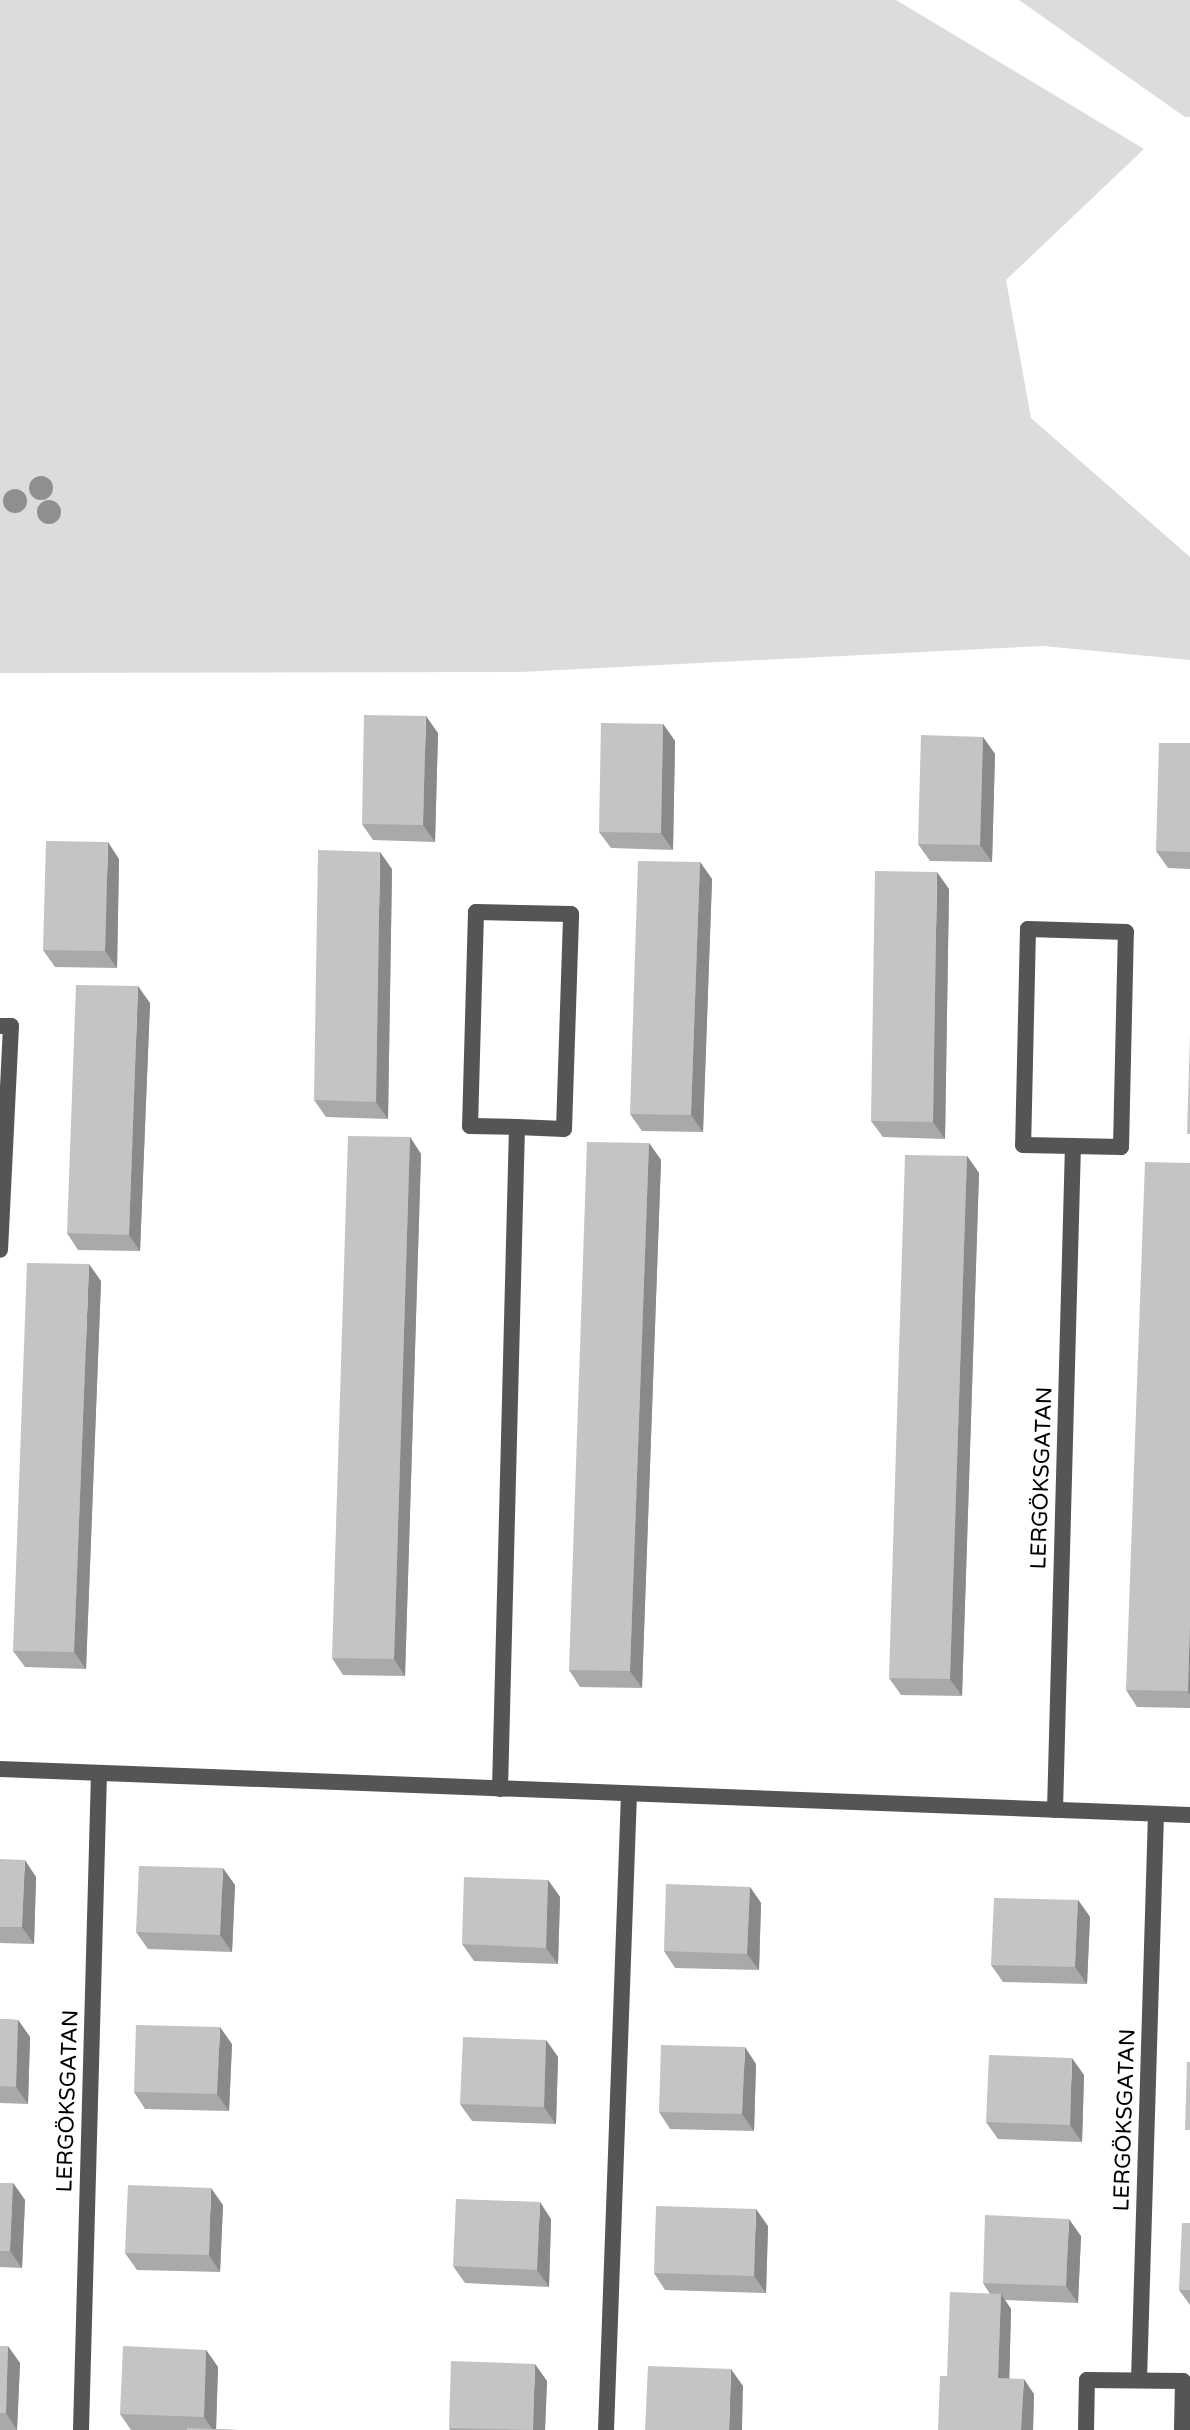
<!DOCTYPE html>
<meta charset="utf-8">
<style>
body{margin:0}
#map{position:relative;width:1190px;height:2430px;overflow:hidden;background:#fff;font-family:"Varela Round",sans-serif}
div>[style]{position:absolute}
.green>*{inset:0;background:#dcdcdc}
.street>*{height:16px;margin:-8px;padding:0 8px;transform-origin:8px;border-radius:8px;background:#555}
.trees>*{width:24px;height:24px;margin:-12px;border-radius:50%;background:#8f8f8f}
.wall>*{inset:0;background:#a9a9a9}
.shaded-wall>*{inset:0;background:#898989}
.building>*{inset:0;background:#c4c4c4}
span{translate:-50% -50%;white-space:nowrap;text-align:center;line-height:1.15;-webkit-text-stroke:6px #fff;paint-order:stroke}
.street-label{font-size:22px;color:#000}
</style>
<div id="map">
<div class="green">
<div style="clip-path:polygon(0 0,896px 0,1144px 149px,1006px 280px,1031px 418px,1190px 557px,1190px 660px,1043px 646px,520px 672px,0 673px)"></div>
<div style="clip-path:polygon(1019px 0,1190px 0,1190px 117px,1185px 117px)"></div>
</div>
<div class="street">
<div style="left:0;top:1026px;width:11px"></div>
<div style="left:11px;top:1026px;width:224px;rotate:92.8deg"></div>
<div style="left:0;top:1769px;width:1191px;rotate:2.21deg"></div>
<div style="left:500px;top:1789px;width:662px;rotate:-88.53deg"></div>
<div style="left:517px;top:1127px;width:47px;rotate:2.4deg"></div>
<div style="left:564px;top:1129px;width:215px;rotate:-88.1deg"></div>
<div style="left:571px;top:914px;width:95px;rotate:-178.8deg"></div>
<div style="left:476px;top:912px;width:214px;rotate:91.6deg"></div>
<div style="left:470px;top:1126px;width:47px;rotate:1.2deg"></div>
<div style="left:1055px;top:1810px;width:664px;rotate:-88.45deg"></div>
<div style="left:1073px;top:1146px;width:48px;rotate:1.2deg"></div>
<div style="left:1121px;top:1147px;width:215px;rotate:-88.7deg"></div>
<div style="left:1126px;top:932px;width:98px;rotate:-178.2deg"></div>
<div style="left:1028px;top:929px;width:216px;rotate:91.3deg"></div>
<div style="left:1023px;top:1145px;width:50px;rotate:1.1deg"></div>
<div style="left:1139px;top:2380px;width:566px;rotate:-88.28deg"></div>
<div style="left:81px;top:2430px;width:657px;rotate:-88.43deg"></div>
<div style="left:606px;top:2430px;width:636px;rotate:-87.93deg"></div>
<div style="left:1086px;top:2430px;width:50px;rotate:-88.9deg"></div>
<div style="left:1087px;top:2380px;width:96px;rotate:0.6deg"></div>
<div style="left:1183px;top:2381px;width:49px;rotate:91.2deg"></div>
</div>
<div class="trees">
<div style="left:41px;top:488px"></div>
<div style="left:15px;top:501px"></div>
<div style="left:49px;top:512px"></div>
</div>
<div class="wall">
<div style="clip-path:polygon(663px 724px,675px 741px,673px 850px,611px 848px,599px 832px)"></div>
<div style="clip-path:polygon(438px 733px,435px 842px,373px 840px,362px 824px)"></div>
<div style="clip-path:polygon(983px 737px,995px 754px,992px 862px,930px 861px,918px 844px)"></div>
<div style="clip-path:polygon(1190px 743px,1190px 869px,1168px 868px,1156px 851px)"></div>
<div style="clip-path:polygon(119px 859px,117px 968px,55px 967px,43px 950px)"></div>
<div style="clip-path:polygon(700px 862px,712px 879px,703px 1132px,642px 1131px,630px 1114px)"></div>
<div style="clip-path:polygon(392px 869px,388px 1119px,326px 1117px,314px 1100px)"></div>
<div style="clip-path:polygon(949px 889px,945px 1139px,883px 1137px,871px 1121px)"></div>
<div style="clip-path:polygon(150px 1003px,140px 1251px,78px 1250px,67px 1233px)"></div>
<div style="clip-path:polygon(410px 1137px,421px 1154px,405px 1676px,343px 1675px,332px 1658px)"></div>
<div style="clip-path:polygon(649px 1143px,661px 1160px,642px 1688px,580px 1687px,569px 1670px)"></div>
<div style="clip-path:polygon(967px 1156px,979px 1173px,962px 1696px,901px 1695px,889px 1678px)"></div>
<div style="clip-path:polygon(1190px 1163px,1190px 1708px,1137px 1707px,1126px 1690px)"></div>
<div style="clip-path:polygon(101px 1281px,86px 1669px,25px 1667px,13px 1651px)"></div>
<div style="clip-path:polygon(0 1859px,36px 1877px,34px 1944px,0 1943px)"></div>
<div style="clip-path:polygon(548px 1880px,560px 1897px,558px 1964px,474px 1961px,462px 1944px)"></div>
<div style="clip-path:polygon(235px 1885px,232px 1952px,148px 1949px,136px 1932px)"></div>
<div style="clip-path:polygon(750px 1887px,761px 1903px,759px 1970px,675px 1968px,664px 1951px)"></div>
<div style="clip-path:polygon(1078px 1900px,1090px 1917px,1087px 1984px,1003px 1982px,991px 1965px)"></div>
<div style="clip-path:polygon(0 2019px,18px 2020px,30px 2037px,28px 2104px,0 2103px)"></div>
<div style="clip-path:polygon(546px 2040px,558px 2057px,556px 2124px,472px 2121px,460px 2104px)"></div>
<div style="clip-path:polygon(232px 2044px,229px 2111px,145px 2109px,134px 2092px)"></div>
<div style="clip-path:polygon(756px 2064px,754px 2131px,670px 2129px,659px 2112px)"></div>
<div style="clip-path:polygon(1084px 2075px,1082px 2142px,998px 2139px,986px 2122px)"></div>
<div style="clip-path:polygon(0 2183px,13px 2183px,25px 2200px,22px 2268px,0 2267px)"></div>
<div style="clip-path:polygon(223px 2205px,220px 2272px,137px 2270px,125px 2253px)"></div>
<div style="clip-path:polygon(551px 2219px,549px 2287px,465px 2283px,453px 2266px)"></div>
<div style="clip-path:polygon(1190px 2223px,1190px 2305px,1179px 2290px)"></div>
<div style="clip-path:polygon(768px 2226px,766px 2293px,665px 2290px,654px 2273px)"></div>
<div style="clip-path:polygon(1081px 2236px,1078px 2303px,1005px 2300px,1011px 2309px,1009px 2378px,1034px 2394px,1033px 2430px,938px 2430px,947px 2376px,990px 2294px,983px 2283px)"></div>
<div style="clip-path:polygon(0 2346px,20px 2363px,17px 2430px,0 2430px)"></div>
<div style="clip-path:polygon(206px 2350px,218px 2367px,216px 2429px,238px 2430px,131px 2430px,120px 2414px)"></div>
<div style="clip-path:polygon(547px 2381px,545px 2430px,450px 2430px,449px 2428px)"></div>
</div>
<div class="shaded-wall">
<div style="clip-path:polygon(426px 716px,438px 733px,435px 842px,423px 825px)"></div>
<div style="clip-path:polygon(663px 724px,675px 741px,673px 850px,661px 833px)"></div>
<div style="clip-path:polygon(983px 737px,995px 754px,992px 862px,980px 845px)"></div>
<div style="clip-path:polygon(108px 842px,119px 859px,117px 968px,105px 951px)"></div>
<div style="clip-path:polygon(380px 852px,392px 869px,388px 1119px,376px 1102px)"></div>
<div style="clip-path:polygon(700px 862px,712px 879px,703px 1132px,691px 1115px)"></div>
<div style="clip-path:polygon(937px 872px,949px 889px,945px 1139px,933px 1122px)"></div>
<div style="clip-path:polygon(138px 986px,150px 1003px,140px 1251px,129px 1235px)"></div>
<div style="clip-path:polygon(410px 1137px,421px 1154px,405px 1676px,394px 1659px)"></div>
<div style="clip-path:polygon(649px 1143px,661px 1160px,642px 1688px,630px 1671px)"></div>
<div style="clip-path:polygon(967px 1156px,979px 1173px,962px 1696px,950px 1679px)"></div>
<div style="clip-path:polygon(89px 1264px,101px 1281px,86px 1669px,74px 1652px)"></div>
<div style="clip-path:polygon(1190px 1623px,1190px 1695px,1188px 1691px)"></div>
<div style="clip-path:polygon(25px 1860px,36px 1877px,34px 1944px,22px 1927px)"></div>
<div style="clip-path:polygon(223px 1868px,235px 1885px,232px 1952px,220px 1935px)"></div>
<div style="clip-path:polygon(548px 1880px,560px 1897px,558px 1964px,546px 1948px)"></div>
<div style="clip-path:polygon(750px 1887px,761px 1903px,759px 1970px,747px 1954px)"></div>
<div style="clip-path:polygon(1078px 1900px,1090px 1917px,1087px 1984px,1075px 1967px)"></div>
<div style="clip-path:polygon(18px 2020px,30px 2037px,28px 2104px,16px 2087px)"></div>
<div style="clip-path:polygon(220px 2027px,232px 2044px,229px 2111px,217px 2094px)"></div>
<div style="clip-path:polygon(546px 2040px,558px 2057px,556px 2124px,544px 2107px)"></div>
<div style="clip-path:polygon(745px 2047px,756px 2064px,754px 2131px,742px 2114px)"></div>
<div style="clip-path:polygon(1072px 2058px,1084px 2075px,1082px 2142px,1070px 2125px)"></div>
<div style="clip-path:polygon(13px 2183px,25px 2200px,22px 2268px,10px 2251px)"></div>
<div style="clip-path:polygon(211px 2188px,223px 2205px,220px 2272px,209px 2255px)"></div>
<div style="clip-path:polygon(540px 2202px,551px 2219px,549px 2287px,537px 2270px)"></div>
<div style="clip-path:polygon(756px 2209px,768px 2226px,766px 2293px,754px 2276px)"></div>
<div style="clip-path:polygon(1069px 2219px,1081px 2236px,1078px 2303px,1066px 2286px)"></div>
<div style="clip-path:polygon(1001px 2294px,1011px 2309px,1009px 2393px,998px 2378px)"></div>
<div style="clip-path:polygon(8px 2346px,20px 2363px,17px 2430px,6px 2413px)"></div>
<div style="clip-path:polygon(206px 2350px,218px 2367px,216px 2430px,213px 2430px,204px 2417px)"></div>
<div style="clip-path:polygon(535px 2364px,547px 2381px,545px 2430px,533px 2430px)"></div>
<div style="clip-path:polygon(731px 2369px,743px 2386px,742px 2430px,729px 2430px)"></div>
<div style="clip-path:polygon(1024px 2379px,1034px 2394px,1033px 2430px,1021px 2430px)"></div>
</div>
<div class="building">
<div style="clip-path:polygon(364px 715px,426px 716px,423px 825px,362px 824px)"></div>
<div style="clip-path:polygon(601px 723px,663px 724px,661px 833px,599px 832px)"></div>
<div style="clip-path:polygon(921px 735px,983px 737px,980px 845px,918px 844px)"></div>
<div style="clip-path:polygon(1159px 743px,1190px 743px,1190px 852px,1156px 851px)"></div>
<div style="clip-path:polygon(46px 841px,108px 842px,105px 951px,43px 950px)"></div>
<div style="clip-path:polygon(318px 850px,380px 852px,376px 1102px,314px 1100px)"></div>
<div style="clip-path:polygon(638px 861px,700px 862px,691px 1115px,630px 1114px)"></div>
<div style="clip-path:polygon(875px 871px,937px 872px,933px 1122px,871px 1121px)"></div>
<div style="clip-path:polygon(76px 985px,138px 986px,129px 1235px,67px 1233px)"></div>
<div style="clip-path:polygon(1190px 1035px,1190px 1134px,1187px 1134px)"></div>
<div style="clip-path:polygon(348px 1136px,410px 1137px,394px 1659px,332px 1658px)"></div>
<div style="clip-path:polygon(587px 1142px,649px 1143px,630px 1671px,569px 1670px)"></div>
<div style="clip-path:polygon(905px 1155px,967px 1156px,950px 1679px,889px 1678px)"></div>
<div style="clip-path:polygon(1145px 1162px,1190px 1163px,1190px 1623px,1188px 1691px,1126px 1690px)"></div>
<div style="clip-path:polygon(27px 1263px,89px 1264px,74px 1652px,13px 1651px)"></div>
<div style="clip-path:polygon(0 1859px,25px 1860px,22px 1927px,0 1927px)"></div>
<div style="clip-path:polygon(139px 1866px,223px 1868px,220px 1935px,136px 1932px)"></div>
<div style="clip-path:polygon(464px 1877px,548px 1880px,546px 1948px,462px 1944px)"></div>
<div style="clip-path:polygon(666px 1884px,750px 1887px,747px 1954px,664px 1951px)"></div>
<div style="clip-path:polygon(994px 1898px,1078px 1900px,1075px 1967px,991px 1965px)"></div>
<div style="clip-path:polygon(0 2019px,18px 2020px,16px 2087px,0 2086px)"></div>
<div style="clip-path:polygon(136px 2025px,220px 2027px,217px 2094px,134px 2092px)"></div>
<div style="clip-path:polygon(463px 2037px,546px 2040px,544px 2107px,460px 2104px)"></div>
<div style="clip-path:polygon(661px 2045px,745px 2047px,742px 2114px,659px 2112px)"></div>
<div style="clip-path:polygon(989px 2055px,1072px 2058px,1070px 2125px,986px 2122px)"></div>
<div style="clip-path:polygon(1187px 2062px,1190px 2062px,1190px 2130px,1185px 2130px)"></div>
<div style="clip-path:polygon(0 2183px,13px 2183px,10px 2251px,0 2251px)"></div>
<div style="clip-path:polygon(128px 2185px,211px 2188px,209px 2255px,125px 2253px)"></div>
<div style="clip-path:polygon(456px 2199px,540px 2202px,537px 2270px,453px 2266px)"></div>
<div style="clip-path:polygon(656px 2206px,756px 2209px,754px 2276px,654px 2273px)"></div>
<div style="clip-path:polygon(985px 2215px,1069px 2219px,1066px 2286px,983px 2283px)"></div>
<div style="clip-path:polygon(1182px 2223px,1190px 2223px,1190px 2290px,1179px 2290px)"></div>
<div style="clip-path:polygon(950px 2292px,1001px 2294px,998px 2378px,1024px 2379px,1021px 2430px,938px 2430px,940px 2376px,947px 2376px)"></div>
<div style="clip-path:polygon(0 2346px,8px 2346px,6px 2413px,0 2413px)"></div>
<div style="clip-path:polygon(123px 2346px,206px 2350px,204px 2417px,120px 2414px)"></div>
<div style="clip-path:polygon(451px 2361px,535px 2364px,533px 2430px,449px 2428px)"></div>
<div style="clip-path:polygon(648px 2366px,731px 2369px,729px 2430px,645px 2430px)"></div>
<div style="clip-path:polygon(187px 2428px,238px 2430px,187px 2430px)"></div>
</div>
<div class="street-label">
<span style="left:1042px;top:1478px;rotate:-88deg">LERGÖKSGATAN</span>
<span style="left:68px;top:2101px;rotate:-88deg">LERGÖKSGATAN</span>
<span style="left:1125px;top:2120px;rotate:-88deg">LERGÖKSGATAN</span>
</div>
</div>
